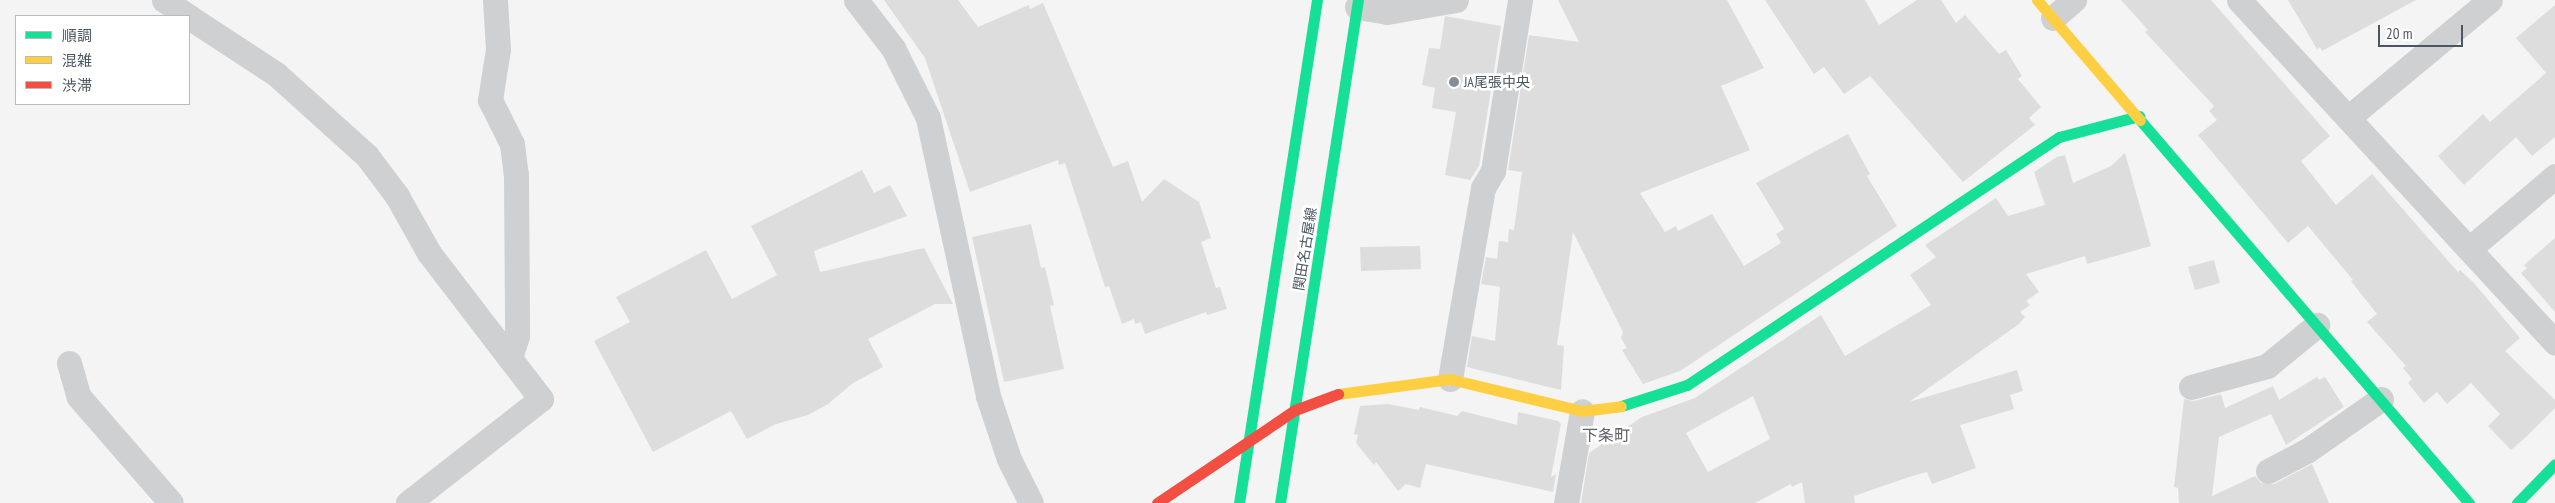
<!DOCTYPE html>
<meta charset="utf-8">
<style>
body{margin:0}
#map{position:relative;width:2555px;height:503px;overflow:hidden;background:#f4f4f4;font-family:"PT Sans Narrow","Noto Sans JP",sans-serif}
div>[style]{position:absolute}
.building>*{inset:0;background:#ddddde}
.street>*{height:25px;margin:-12.5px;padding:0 12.5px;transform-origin:12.5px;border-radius:12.5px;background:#ced0d2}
.fast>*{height:11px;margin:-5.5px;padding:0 5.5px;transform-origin:5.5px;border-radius:5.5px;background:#16e098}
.slow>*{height:11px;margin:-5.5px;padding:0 5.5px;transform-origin:5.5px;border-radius:5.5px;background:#ffcf43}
.jam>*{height:11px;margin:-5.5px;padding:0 5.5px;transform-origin:5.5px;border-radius:5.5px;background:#f24e42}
.dots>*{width:14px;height:14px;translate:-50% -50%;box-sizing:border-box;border:2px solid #fff;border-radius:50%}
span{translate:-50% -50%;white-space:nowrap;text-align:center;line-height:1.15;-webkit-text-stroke:5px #fff;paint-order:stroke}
.poi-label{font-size:14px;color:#4a5661}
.left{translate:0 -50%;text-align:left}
.street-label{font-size:14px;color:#4a5661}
.quarter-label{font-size:16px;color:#5f6368}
.legend{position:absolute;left:15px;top:15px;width:175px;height:90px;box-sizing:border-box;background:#fff;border:1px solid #b7bbc0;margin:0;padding:6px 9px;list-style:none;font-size:15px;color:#4a5661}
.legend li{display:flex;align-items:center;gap:10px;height:25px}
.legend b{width:25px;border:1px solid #b7bbc0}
.scale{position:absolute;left:2378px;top:25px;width:85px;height:22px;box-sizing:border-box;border:2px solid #4a5661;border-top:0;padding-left:6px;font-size:15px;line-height:18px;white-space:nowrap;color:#4a5661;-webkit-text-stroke:4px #fff;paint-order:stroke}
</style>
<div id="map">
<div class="building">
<div style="clip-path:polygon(884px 0,958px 0,978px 27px,1029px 5px,1030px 9px,1043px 3px,1113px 167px,1128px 161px,1142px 202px,1164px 179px,1199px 202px,1211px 238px,1201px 242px,1216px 288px,1220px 287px,1227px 309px,1207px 315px,1206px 312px,1145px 334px,1141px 322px,1135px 324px,1134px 319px,1122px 324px,1109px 286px,1105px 287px,1065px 163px,1059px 165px,1058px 160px,970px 192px,925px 58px)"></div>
<div style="clip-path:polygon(1558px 0,1727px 0,1764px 68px,1721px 86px,1750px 150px,1640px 193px,1665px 232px,1676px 226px,1678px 231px,1712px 214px,1744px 266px,1781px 243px,1776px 234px,1784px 229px,1756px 183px,1848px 134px,1870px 174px,1867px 176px,1897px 226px,1680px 371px,1643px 384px,1622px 350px,1627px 348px,1621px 338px,1623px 332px,1573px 232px,1557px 345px,1564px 346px,1561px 390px,1467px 367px,1472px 336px,1495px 341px,1500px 287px,1481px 284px,1486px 257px,1497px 259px,1499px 241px,1508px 242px,1509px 229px,1514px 230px,1522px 172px,1508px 170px,1529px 35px,1579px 42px)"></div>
<div style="clip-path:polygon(1765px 0,1865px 0,1879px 25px,1917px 0,1941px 0,1956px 23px,1965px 15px,1999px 54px,2006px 50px,2022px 76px,2018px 79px,2041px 107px,2029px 118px,2035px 125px,1963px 182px,1870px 76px,1844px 94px,1824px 67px,1814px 74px)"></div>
<div style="clip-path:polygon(2121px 0,2211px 0,2330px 136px,2301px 161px,2336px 205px,2372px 174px,2458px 272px,2460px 270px,2474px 283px,2520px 338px,2505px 351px,2555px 400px,2555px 408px,2526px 437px,2511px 450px,2488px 426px,2500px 414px,2471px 383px,2447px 404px,2437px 392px,2424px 403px,2408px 383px,2412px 379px,2403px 368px,2406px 366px,2367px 322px,2377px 314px,2351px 281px,2353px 280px,2308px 226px,2288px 243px,2198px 135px,2217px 120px,2209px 111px,2214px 106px,2145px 32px,2148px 30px)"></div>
<div style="clip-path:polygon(2288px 0,2416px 0,2322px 51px,2320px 47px,2317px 49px)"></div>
<div style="clip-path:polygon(2555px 5px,2555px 137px,2532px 156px,2516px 137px,2464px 185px,2438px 156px,2483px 114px,2490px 122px,2546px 73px,2516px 38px)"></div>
<div style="clip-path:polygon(1445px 16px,1501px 26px,1479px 166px,1470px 180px,1445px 175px,1456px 112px,1432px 108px,1435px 88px,1422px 85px,1429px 48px,1440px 49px)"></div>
<div style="clip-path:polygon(evenodd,2125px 153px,2151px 246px,2087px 264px,2085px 256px,2026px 274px,2039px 292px,2026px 301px,2030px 305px,2020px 312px,2025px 317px,2019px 324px,1909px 402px,2017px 370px,2023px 391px,2010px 395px,2014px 409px,1960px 425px,1976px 468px,1932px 484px,1927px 472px,1912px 476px,1854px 496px,1855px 503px,1805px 503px,1802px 482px,1792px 487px,1791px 484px,1755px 503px,1581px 503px,1589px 453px,1642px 417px,1695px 398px,1821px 315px,1845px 356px,1931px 305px,1910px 275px,1936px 257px,1925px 245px,1996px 198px,2008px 216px,2045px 205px,2034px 172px,2057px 157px,2065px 155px,2073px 183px,2111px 166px,2125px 153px,1753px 396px,1770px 439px,1708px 472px,1686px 433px,1753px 396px)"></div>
<div style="clip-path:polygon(862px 170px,874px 193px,890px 185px,907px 216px,814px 251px,820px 272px,924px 248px,953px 304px,935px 304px,868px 339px,883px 367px,853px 383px,828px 404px,808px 415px,776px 424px,747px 439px,731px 411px,653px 452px,594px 341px,630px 322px,616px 297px,706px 250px,732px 299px,777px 275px,751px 226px)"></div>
<div style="clip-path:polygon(1031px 224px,1041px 268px,1045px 267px,1054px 305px,1050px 306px,1064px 369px,1004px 382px,972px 237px)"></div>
<div style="clip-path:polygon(2555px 238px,2555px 312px,2521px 273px,2527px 268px,2524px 265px)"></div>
<div style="clip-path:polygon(1420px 246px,1421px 269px,1361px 271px,1360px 247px)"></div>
<div style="clip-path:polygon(2214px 260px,2220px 283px,2195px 290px,2188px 267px)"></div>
<div style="clip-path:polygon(2317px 377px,2319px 380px,2325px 377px,2344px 407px,2286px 445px,2271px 414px,2219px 437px,2212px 496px,2255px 476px,2261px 483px,2274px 484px,2312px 464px,2329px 503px,2179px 503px,2178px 488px,2174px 487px,2184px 399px,2194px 401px,2221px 394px,2225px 408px,2273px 386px,2279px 400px)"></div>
<div style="clip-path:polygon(1388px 404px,1419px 410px,1420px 407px,1457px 416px,1462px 411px,1517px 425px,1518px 412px,1558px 421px,1561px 424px,1551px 477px,1556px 474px,1553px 492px,1426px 464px,1420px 488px,1406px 484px,1398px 491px,1376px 462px,1374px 465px,1356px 443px,1358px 435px,1354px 434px,1360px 406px)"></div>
</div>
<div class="street">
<div style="left:164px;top:0;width:29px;rotate:34deg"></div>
<div style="left:495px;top:0;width:49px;rotate:86.5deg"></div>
<div style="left:498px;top:49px;width:52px;rotate:98.9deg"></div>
<div style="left:490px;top:100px;width:49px;rotate:63.4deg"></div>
<div style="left:512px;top:144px;width:31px;rotate:83deg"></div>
<div style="left:516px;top:175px;width:161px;rotate:89.6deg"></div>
<div style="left:517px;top:336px;width:23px;rotate:108deg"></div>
<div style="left:856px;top:0;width:61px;rotate:52.4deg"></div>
<div style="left:893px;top:48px;width:78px;rotate:63.4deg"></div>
<div style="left:928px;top:118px;width:284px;rotate:77.8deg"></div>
<div style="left:988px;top:396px;width:66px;rotate:71.6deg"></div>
<div style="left:1009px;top:459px;width:49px;rotate:63.4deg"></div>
<div style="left:2239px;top:0;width:466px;rotate:47.3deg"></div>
<div style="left:1357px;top:7px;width:30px;rotate:9deg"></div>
<div style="left:1387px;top:12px;width:70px;rotate:-9.9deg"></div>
<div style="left:189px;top:17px;width:104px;rotate:33.2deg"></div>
<div style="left:276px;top:74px;width:122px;rotate:42deg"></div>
<div style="left:367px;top:156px;width:50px;rotate:53.1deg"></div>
<div style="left:397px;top:196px;width:65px;rotate:60.7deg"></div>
<div style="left:429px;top:253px;width:184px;rotate:52.5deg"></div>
<div style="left:541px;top:399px;width:169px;rotate:142deg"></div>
<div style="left:2053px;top:18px;width:28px;rotate:-41deg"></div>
<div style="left:2349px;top:117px;width:183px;rotate:-39.7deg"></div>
<div style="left:2469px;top:249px;width:113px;rotate:-40.3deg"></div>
<div style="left:69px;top:363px;width:35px;rotate:74deg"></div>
<div style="left:79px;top:397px;width:140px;rotate:49deg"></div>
<div style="left:1450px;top:379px;width:194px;rotate:-80.2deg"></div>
<div style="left:1483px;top:188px;width:20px;rotate:-60deg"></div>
<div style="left:1493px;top:171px;width:173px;rotate:-81deg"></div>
<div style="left:2191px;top:387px;width:79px;rotate:-15.4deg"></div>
<div style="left:2267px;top:366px;width:65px;rotate:-39.4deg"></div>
<div style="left:2268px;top:471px;width:45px;rotate:-27.7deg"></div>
<div style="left:2308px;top:450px;width:89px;rotate:-34.9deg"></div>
<div style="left:1566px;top:503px;width:93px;rotate:-80.1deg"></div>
</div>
<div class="fast">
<div style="left:2140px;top:120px;width:505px;rotate:49.34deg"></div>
<div style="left:1621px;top:406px;width:69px;rotate:-17.7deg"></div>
<div style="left:1687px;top:385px;width:447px;rotate:-33.7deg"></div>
<div style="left:2059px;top:137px;width:83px;rotate:-14.7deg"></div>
<div style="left:1239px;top:503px;width:509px;rotate:-81.19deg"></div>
<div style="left:1280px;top:503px;width:509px;rotate:-81.19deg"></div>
<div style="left:2517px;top:503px;width:54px;rotate:-45.7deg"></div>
</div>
<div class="slow">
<div style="left:2037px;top:0;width:158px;rotate:49.4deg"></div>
<div style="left:1338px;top:394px;width:113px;rotate:-7.6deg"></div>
<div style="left:1450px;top:379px;width:136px;rotate:13.6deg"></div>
<div style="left:1582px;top:411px;width:39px;rotate:-7deg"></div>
</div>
<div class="jam">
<div style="left:1157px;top:503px;width:166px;rotate:-34deg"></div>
<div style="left:1295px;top:410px;width:46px;rotate:-20.4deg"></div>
</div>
<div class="dots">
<div style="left:1454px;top:82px;background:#868d94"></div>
</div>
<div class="poi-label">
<span class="left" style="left:1464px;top:82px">JA尾張中央</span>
</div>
<div class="street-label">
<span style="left:1305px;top:249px;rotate:-81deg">関田名古屋線</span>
</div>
<div class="quarter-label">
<span style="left:1606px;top:435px">下条町</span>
</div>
<ul class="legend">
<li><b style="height:6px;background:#16e098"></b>順調</li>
<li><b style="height:6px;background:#ffcf43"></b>混雑</li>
<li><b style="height:6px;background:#f24e42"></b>渋滞</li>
</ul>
<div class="scale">20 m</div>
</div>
